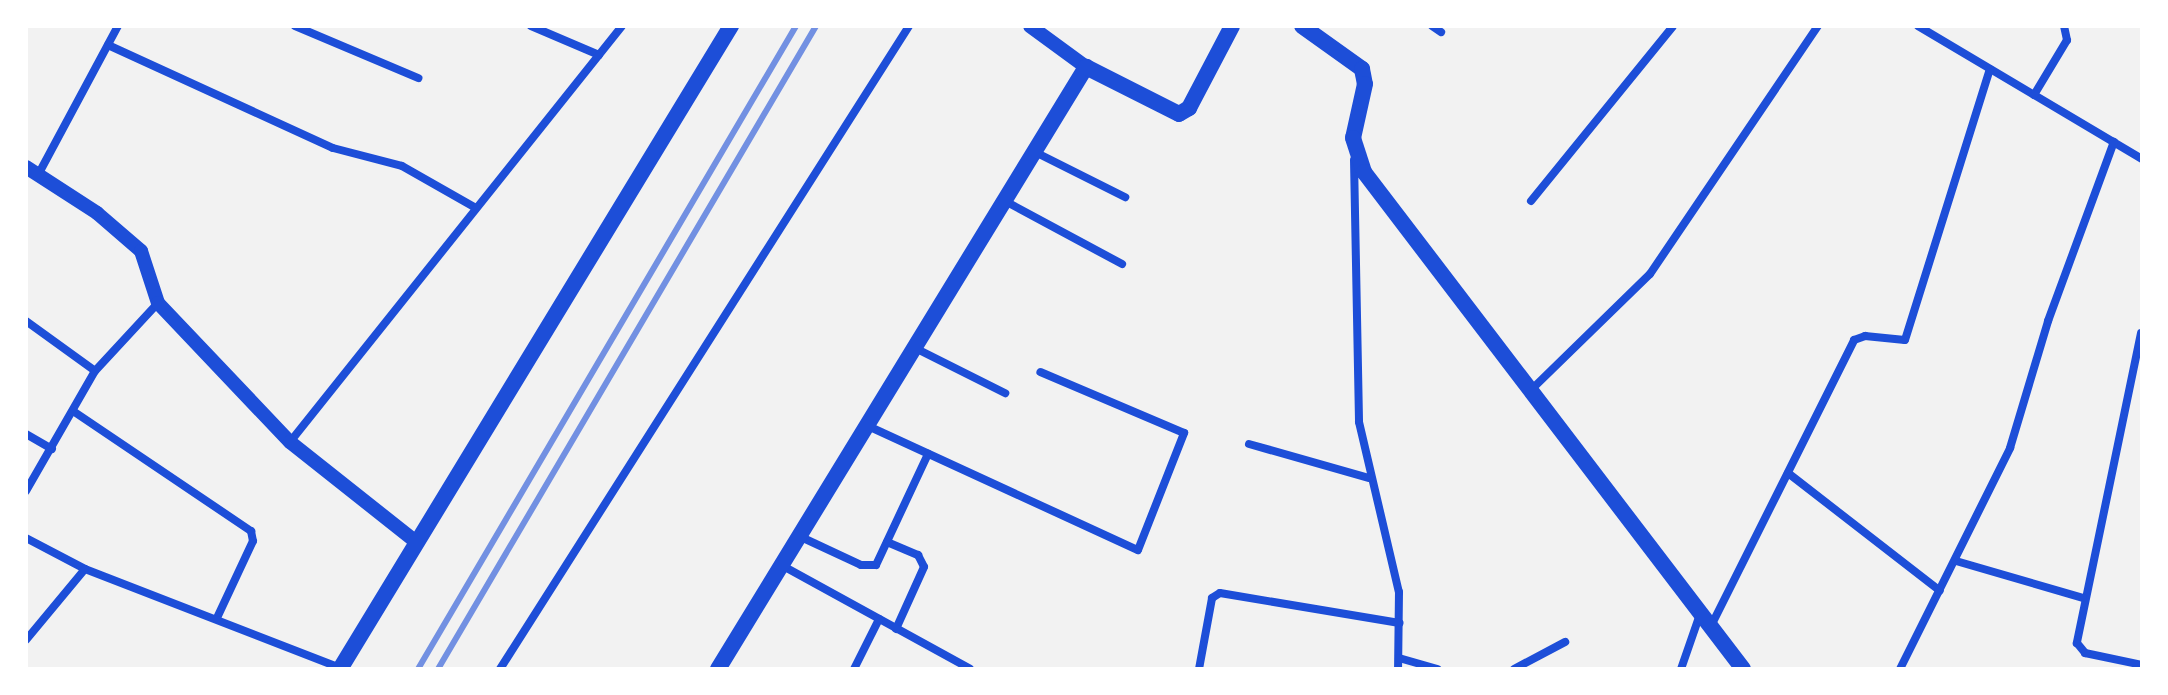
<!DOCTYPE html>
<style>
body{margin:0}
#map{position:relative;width:2168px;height:695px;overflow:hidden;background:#f2f2f2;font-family:"IBM Plex Sans",sans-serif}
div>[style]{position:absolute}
.minor>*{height:8px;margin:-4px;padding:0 4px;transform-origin:4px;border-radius:4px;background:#1d4ed8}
.tertiary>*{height:14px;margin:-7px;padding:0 7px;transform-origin:7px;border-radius:7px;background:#1d4ed8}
.secondary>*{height:16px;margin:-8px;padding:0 8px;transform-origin:8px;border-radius:8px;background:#1d4ed8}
.rail>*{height:6px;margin:-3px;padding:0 3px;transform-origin:3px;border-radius:3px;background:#7290e2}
span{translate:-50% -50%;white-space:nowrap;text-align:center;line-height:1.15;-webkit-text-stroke:6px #fff;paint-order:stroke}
.frame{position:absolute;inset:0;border:28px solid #fff;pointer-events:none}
</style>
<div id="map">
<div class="minor">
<div style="left:295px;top:26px;width:134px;rotate:22.9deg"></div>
<div style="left:531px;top:26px;width:74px;rotate:23.1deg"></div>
<div style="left:1432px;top:26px;width:11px;rotate:34deg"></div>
<div style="left:1918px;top:26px;width:261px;rotate:30.7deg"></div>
<div style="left:108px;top:45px;width:247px;rotate:24.6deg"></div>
<div style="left:333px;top:148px;width:71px;rotate:14.6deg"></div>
<div style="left:402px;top:166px;width:85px;rotate:29.6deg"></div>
<div style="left:2034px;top:95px;width:64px;rotate:-59deg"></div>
<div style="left:2067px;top:40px;width:14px;rotate:-102deg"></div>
<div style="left:1035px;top:152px;width:101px;rotate:26.6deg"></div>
<div style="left:1354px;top:160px;width:262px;rotate:88.9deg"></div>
<div style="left:1359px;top:422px;width:175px;rotate:76.8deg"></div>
<div style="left:1399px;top:592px;width:77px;rotate:90.7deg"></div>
<div style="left:38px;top:175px;width:169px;rotate:-61.8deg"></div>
<div style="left:1005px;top:201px;width:133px;rotate:28.3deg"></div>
<div style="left:1531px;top:201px;width:225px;rotate:-50.9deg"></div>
<div style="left:26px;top:321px;width:85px;rotate:35.9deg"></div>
<div style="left:2141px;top:333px;width:317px;rotate:101.7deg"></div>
<div style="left:2077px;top:643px;width:13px;rotate:51deg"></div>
<div style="left:2085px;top:653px;width:58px;rotate:11.9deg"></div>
<div style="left:915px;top:348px;width:101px;rotate:26.6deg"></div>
<div style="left:1531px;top:390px;width:166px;rotate:-44.3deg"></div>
<div style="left:1650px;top:274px;width:300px;rotate:-55.9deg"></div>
<div style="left:73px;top:411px;width:215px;rotate:34deg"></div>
<div style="left:251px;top:531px;width:10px;rotate:79deg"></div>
<div style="left:253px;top:541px;width:85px;rotate:115.1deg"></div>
<div style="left:868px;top:426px;width:297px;rotate:24.7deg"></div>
<div style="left:1138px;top:550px;width:126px;rotate:-68.5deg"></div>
<div style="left:1184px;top:433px;width:156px;rotate:-157deg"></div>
<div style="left:26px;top:434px;width:30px;rotate:30deg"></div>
<div style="left:290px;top:442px;width:532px;rotate:-51.41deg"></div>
<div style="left:1249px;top:444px;width:125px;rotate:15.8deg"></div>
<div style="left:1788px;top:473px;width:192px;rotate:37.8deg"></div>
<div style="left:26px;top:491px;width:138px;rotate:-60.1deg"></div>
<div style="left:95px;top:371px;width:93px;rotate:-47.2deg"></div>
<div style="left:801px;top:537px;width:66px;rotate:25deg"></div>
<div style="left:861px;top:565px;width:15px"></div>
<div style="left:876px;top:565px;width:123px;rotate:-64.9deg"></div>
<div style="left:26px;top:538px;width:67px;rotate:27.7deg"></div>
<div style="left:85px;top:569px;width:274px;rotate:21.2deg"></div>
<div style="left:887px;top:542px;width:34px;rotate:23deg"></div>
<div style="left:918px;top:555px;width:13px;rotate:63deg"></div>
<div style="left:924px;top:567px;width:68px;rotate:114.3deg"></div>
<div style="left:1956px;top:561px;width:132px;rotate:16.2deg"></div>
<div style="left:783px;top:566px;width:213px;rotate:28.8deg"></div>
<div style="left:1711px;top:626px;width:320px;rotate:-63.4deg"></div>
<div style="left:1854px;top:340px;width:12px;rotate:-20deg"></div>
<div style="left:1865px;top:336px;width:40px;rotate:5.7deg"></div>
<div style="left:1905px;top:340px;width:284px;rotate:-72.6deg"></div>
<div style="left:26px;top:640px;width:92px;rotate:-50.3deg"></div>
<div style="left:1399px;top:658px;width:40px;rotate:16deg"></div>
<div style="left:500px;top:669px;width:762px;rotate:-57.54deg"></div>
<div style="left:854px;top:669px;width:56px;rotate:-63.4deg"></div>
<div style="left:1199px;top:669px;width:72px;rotate:-79.6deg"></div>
<div style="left:1212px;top:598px;width:9px;rotate:-32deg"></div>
<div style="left:1220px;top:593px;width:182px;rotate:9.5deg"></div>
<div style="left:1514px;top:669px;width:58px;rotate:-27.9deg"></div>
<div style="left:1681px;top:669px;width:58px;rotate:-70.9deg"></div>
<div style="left:1900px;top:669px;width:247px;rotate:-63.5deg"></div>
<div style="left:2010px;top:448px;width:133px;rotate:-73.3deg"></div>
<div style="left:2048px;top:321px;width:191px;rotate:-69.8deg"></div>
</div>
<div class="tertiary">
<div style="left:1030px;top:26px;width:69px;rotate:36.2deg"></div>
<div style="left:26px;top:167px;width:85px;rotate:32.9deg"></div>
<div style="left:97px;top:213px;width:58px;rotate:40.8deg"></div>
<div style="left:141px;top:251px;width:55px;rotate:71.9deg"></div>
<div style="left:158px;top:303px;width:192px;rotate:46.5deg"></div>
<div style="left:290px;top:442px;width:159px;rotate:38.4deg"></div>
</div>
<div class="secondary">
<div style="left:1302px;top:26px;width:74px;rotate:35.6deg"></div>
<div style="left:1362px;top:69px;width:15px;rotate:79deg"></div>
<div style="left:1365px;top:84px;width:55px;rotate:102.5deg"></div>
<div style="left:1353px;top:138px;width:36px;rotate:72deg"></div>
<div style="left:1364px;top:172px;width:625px;rotate:52.67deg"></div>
<div style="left:340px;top:669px;width:753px;rotate:-58.7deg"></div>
<div style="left:718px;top:669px;width:706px;rotate:-58.56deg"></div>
<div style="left:1086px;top:67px;width:104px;rotate:26.8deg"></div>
<div style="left:1179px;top:114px;width:12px;rotate:-31deg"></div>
<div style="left:1189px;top:108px;width:93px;rotate:-62.3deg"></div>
</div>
<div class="rail">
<div style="left:418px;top:669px;width:746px;rotate:-59.55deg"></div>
<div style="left:438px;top:669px;width:746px;rotate:-59.55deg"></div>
</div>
<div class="frame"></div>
</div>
